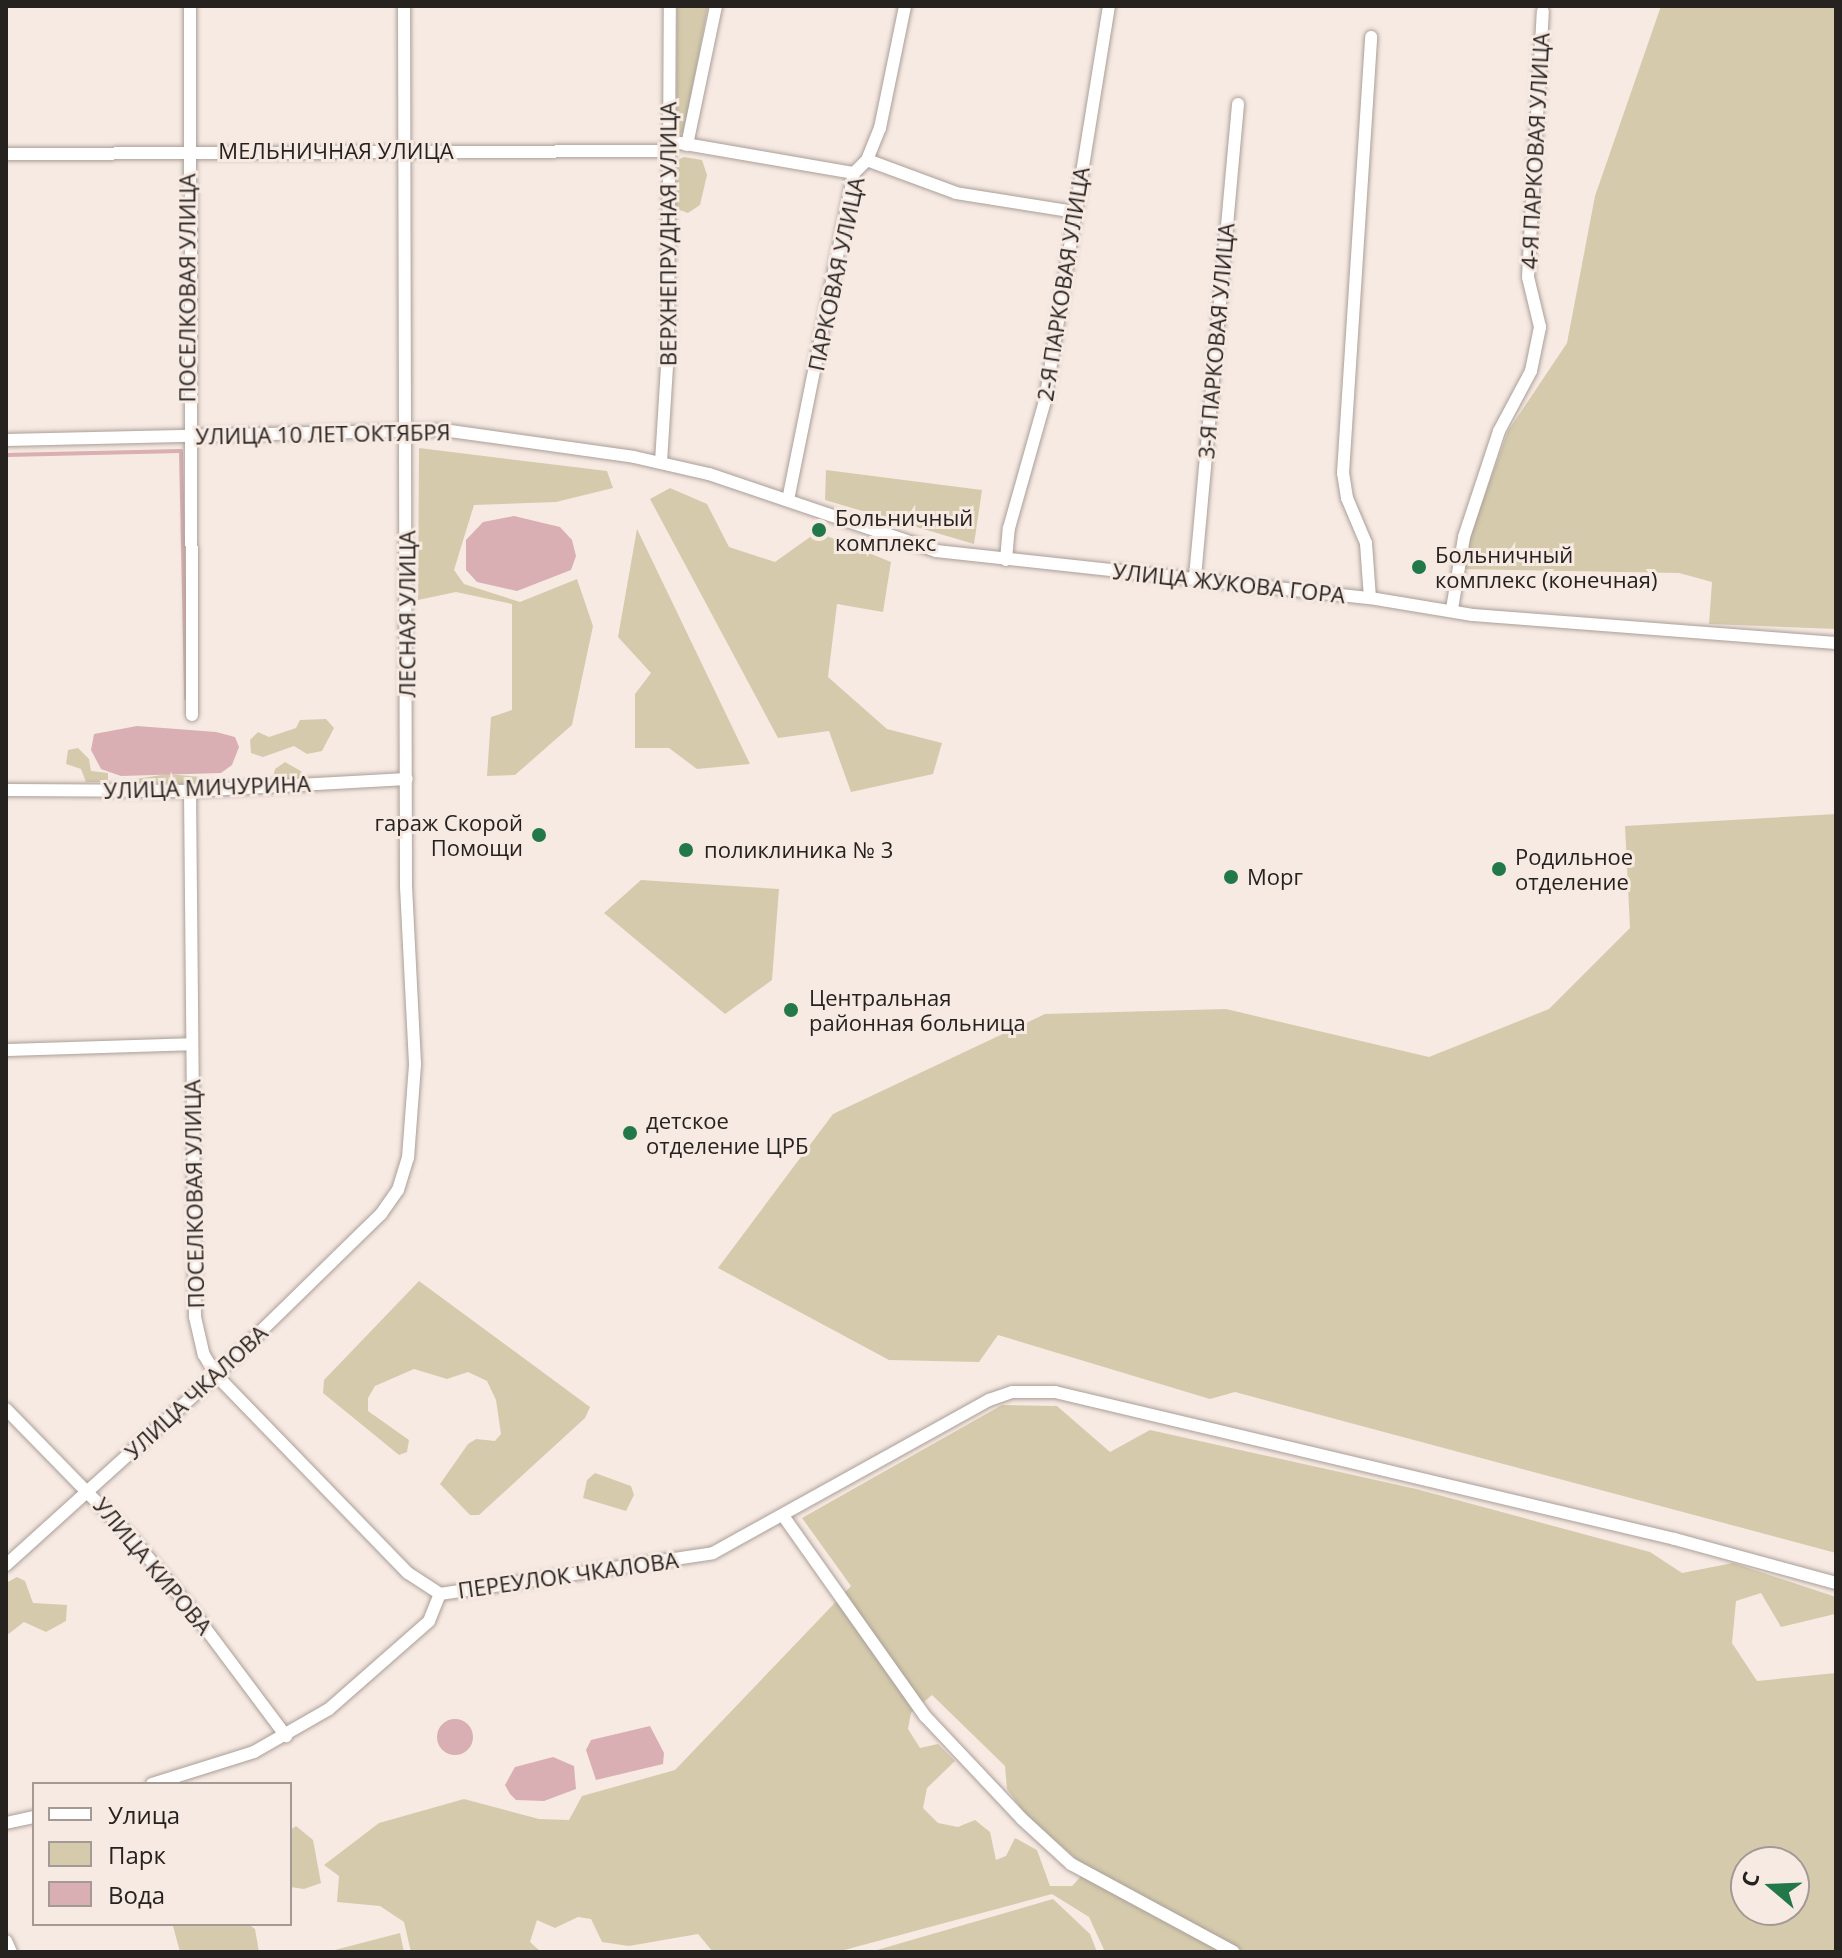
<!DOCTYPE html>
<meta charset="utf-8">
<style>
body{margin:0}
#map{position:relative;width:1842px;height:1958px;overflow:hidden;background:#f7eae3;font-family:"Open Sans",sans-serif}
div>[style]{position:absolute}
.green>*{inset:0;background:#d5cbac}
.water>*{inset:0;background:#d9afb4}
.round{border-radius:50%}
.stream>*{height:4px;margin:-2px;padding:0 2px;transform-origin:2px;border-radius:2px;background:#d9afb4}
.roads{filter:drop-shadow(0 0 2px #aa9f98) drop-shadow(0 0 2px #aa9f98)}
.minor>*{height:12px;margin:-6px;padding:0 6px;transform-origin:6px;border-radius:6px;background:#fff}
.dots>*{width:22px;height:22px;translate:-50% -50%;box-sizing:border-box;border:4px solid #f7eae3;border-radius:50%}
span{translate:-50% -50%;white-space:nowrap;text-align:center;line-height:1.15;-webkit-text-stroke:6px #f7eae3;paint-order:stroke}
.street-label{font-size:22px;color:#26221f}
.poi-label{font-size:22px;color:#26221f}
.left{translate:0 -50%;text-align:left}
.right{translate:-100% -50%;text-align:right}
.frame{position:absolute;inset:0;border:8px solid #26221f;pointer-events:none}
.legend{position:absolute;left:32px;top:1782px;width:260px;height:144px;box-sizing:border-box;background:#f7eae3;border:2px solid #a39a95;margin:0;padding:10px 14px;list-style:none;font-size:24px;color:#26221f}
.legend li{display:flex;align-items:center;gap:16px;height:40px}
.legend b{width:40px;border:2px solid #a39a95}
.north{position:absolute;left:1730px;top:1846px;width:80px;height:80px;box-sizing:border-box;background:#f7eae3;border:2px solid #a39a95;border-radius:50%;rotate:289deg;font-size:22px;font-weight:700;line-height:32px;text-align:center;color:#26221f}
.north::after{content:'';display:block;margin:auto;width:28px;height:36px;background:#23784a;clip-path:polygon(50% 0,100% 100%,50% 72%,0 100%)}
</style>
<div id="map">
<div class="green">
<div style="clip-path:polygon(677px 6px,708px 6px,684px 134px,676px 133px)"></div>
<div style="clip-path:polygon(1661px 6px,1836px 6px,1836px 629px,1709px 624px,1712px 582px,1679px 573px,1458px 569px,1508px 431px,1567px 343px,1595px 196px)"></div>
<div style="clip-path:polygon(684px 157px,702px 160px,707px 175px,700px 205px,688px 213px,677px 209px,674px 200px,678px 160px)"></div>
<div style="clip-path:polygon(419px 448px,607px 471px,613px 488px,556px 502px,474px 505px,454px 570px,464px 584px,520px 602px,577px 579px,593px 626px,572px 725px,515px 775px,487px 776px,491px 717px,512px 710px,512px 604px,456px 592px,418px 600px)"></div>
<div style="clip-path:polygon(826px 470px,982px 490px,974px 544px,825px 500px)"></div>
<div style="clip-path:polygon(670px 488px,707px 504px,729px 547px,775px 562px,817px 532px,891px 562px,883px 612px,837px 604px,828px 677px,887px 729px,942px 743px,933px 774px,851px 792px,829px 731px,778px 738px,650px 499px)"></div>
<div style="clip-path:polygon(637px 529px,750px 764px,697px 769px,669px 748px,635px 748px,635px 694px,651px 673px,618px 637px)"></div>
<div style="clip-path:polygon(326px 719px,334px 728px,322px 751px,307px 754px,294px 746px,263px 757px,251px 753px,250px 740px,258px 732px,269px 737px,296px 728px,300px 720px)"></div>
<div style="clip-path:polygon(78px 748px,89px 759px,91px 771px,108px 773px,108px 782px,86px 782px,81px 769px,66px 764px,68px 750px)"></div>
<div style="clip-path:polygon(285px 762px,306px 774px,302px 783px,272px 782px,275px 769px)"></div>
<div style="clip-path:polygon(168px 774px,212px 778px,209px 783px,133px 787px,123px 781px)"></div>
<div style="clip-path:polygon(1836px 814px,1836px 1553px,1235px 1392px,1210px 1399px,998px 1335px,979px 1362px,889px 1360px,718px 1268px,833px 1114px,1045px 1014px,1226px 1009px,1429px 1057px,1549px 1009px,1630px 928px,1625px 826px)"></div>
<div style="clip-path:polygon(641px 880px,779px 889px,772px 980px,725px 1014px,604px 913px)"></div>
<div style="clip-path:polygon(419px 1281px,590px 1407px,585px 1418px,479px 1515px,470px 1515px,440px 1484px,468px 1444px,476px 1439px,495px 1441px,501px 1434px,496px 1400px,487px 1381px,468px 1372px,447px 1379px,414px 1369px,375px 1386px,368px 1398px,368px 1411px,409px 1440px,407px 1452px,399px 1455px,323px 1393px,324px 1380px)"></div>
<div style="clip-path:polygon(evenodd,1002px 1405px,1057px 1406px,1110px 1452px,1150px 1430px,1416px 1489px,1650px 1552px,1682px 1573px,1733px 1563px,1836px 1597px,1835px 1614px,1781px 1627px,1761px 1593px,1736px 1601px,1732px 1643px,1757px 1681px,1836px 1673px,1836px 1952px,1105px 1952px,1089px 1917px,1052px 1894px,837px 1952px,713px 1952px,698px 1934px,629px 1946px,602px 1942px,591px 1919px,578px 1917px,555px 1928px,537px 1920px,530px 1942px,541px 1952px,411px 1952px,404px 1922px,380px 1906px,337px 1902px,339px 1876px,324px 1865px,379px 1823px,464px 1799px,539px 1819px,569px 1820px,582px 1796px,675px 1770px,851px 1586px,802px 1518px,1002px 1405px,932px 1695px,1005px 1766px,1007px 1789px,1026px 1815px,1088px 1869px,1072px 1886px,1050px 1886px,1037px 1850px,1015px 1838px,1006px 1856px,996px 1860px,990px 1832px,975px 1820px,958px 1827px,938px 1823px,923px 1808px,927px 1788px,955px 1761px,938px 1744px,920px 1748px,908px 1729px,911px 1713px,932px 1695px,1002px 1405px,1746px 1862px,1794px 1862px,1794px 1910px,1746px 1910px,1746px 1862px)"></div>
<div style="clip-path:polygon(595px 1473px,631px 1486px,634px 1495px,626px 1511px,583px 1498px,587px 1480px)"></div>
<div style="clip-path:polygon(17px 1577px,25px 1581px,33px 1603px,67px 1605px,66px 1621px,46px 1632px,24px 1622px,6px 1636px,6px 1583px)"></div>
<div style="clip-path:polygon(296px 1826px,313px 1840px,321px 1883px,304px 1889px,290px 1887px,290px 1830px)"></div>
<div style="clip-path:polygon(1053px 1899px,1090px 1934px,1097px 1952px,870px 1952px)"></div>
<div style="clip-path:polygon(248px 1924px,255px 1929px,259px 1952px,180px 1952px,173px 1926px)"></div>
<div style="clip-path:polygon(400px 1933px,404px 1952px,327px 1952px)"></div>
</div>
<div class="water">
<div style="clip-path:polygon(514px 516px,560px 527px,572px 540px,576px 556px,571px 570px,517px 591px,477px 582px,466px 570px,466px 540px,483px 522px)"></div>
<div style="clip-path:polygon(137px 726px,216px 732px,235px 737px,239px 747px,232px 765px,221px 773px,121px 776px,101px 769px,91px 750px,94px 734px)"></div>
<div class="round" style="left:437px;top:1719px;width:36px;height:36px"></div>
<div style="clip-path:polygon(650px 1726px,664px 1753px,663px 1764px,596px 1780px,586px 1750px,591px 1740px)"></div>
<div style="clip-path:polygon(553px 1757px,574px 1766px,576px 1789px,544px 1801px,516px 1800px,510px 1794px,505px 1785px,515px 1767px)"></div>
</div>
<div class="stream">
<div style="left:6px;top:455px;width:175px;rotate:-1.3deg"></div>
<div style="left:181px;top:451px;width:248px;rotate:88.8deg"></div>
</div>
<div class="roads">
<div class="minor">
<div style="left:190px;top:6px;width:709px;rotate:89.84deg"></div>
<div style="left:668px;top:141px;width:189px;rotate:9.8deg"></div>
<div style="left:687px;top:145px;width:142px;rotate:-78.2deg"></div>
<div style="left:6px;top:154px;width:660px;rotate:-0.26deg"></div>
<div style="left:867px;top:160px;width:95px;rotate:20.3deg"></div>
<div style="left:956px;top:193px;width:120px;rotate:9.1deg"></div>
<div style="left:6px;top:440px;width:437px;rotate:-1.3deg"></div>
<div style="left:443px;top:430px;width:193px;rotate:8deg"></div>
<div style="left:634px;top:457px;width:77px;rotate:12.8deg"></div>
<div style="left:709px;top:474px;width:240px;rotate:18.7deg"></div>
<div style="left:936px;top:551px;width:437px;rotate:6.2deg"></div>
<div style="left:1370px;top:598px;width:104px;rotate:9.4deg"></div>
<div style="left:1473px;top:615px;width:364px;rotate:4.4deg"></div>
<div style="left:661px;top:462px;width:112px;rotate:-86.4deg"></div>
<div style="left:668px;top:350px;width:344px;rotate:-89.7deg"></div>
<div style="left:788px;top:500px;width:334px;rotate:-78.6deg"></div>
<div style="left:854px;top:173px;width:18px;rotate:-45deg"></div>
<div style="left:867px;top:160px;width:35px;rotate:-68deg"></div>
<div style="left:880px;top:128px;width:125px;rotate:-78.4deg"></div>
<div style="left:1006px;top:560px;width:32px;rotate:-85deg"></div>
<div style="left:1009px;top:528px;width:132px;rotate:-74.2deg"></div>
<div style="left:1045px;top:401px;width:400px;rotate:-80.8deg"></div>
<div style="left:1195px;top:577px;width:475px;rotate:-84.8deg"></div>
<div style="left:1370px;top:598px;width:55px;rotate:-94.2deg"></div>
<div style="left:1366px;top:543px;width:49px;rotate:-112.9deg"></div>
<div style="left:1347px;top:498px;width:25px;rotate:-99deg"></div>
<div style="left:1343px;top:473px;width:437px;rotate:-86.3deg"></div>
<div style="left:1452px;top:609px;width:73px;rotate:-80.5deg"></div>
<div style="left:1464px;top:537px;width:112px;rotate:-71.7deg"></div>
<div style="left:1499px;top:431px;width:68px;rotate:-61.9deg"></div>
<div style="left:1531px;top:371px;width:45px;rotate:-78.4deg"></div>
<div style="left:1540px;top:327px;width:51px;rotate:-103.5deg"></div>
<div style="left:1528px;top:277px;width:266px;rotate:-86.8deg"></div>
<div style="left:6px;top:790px;width:184px;rotate:0.3deg"></div>
<div style="left:190px;top:791px;width:217px;rotate:-3.2deg"></div>
<div style="left:190px;top:791px;width:526px;rotate:89.46deg"></div>
<div style="left:195px;top:1317px;width:39px;rotate:77deg"></div>
<div style="left:204px;top:1355px;width:23px;rotate:59deg"></div>
<div style="left:216px;top:1375px;width:276px;rotate:45.9deg"></div>
<div style="left:408px;top:1573px;width:38px;rotate:33deg"></div>
<div style="left:6px;top:1050px;width:186px;rotate:-1.8deg"></div>
<div style="left:6px;top:1409px;width:180px;rotate:45.7deg"></div>
<div style="left:132px;top:1538px;width:92px;rotate:50.3deg"></div>
<div style="left:191px;top:1609px;width:159px;rotate:53.2deg"></div>
<div style="left:784px;top:1517px;width:244px;rotate:54.7deg"></div>
<div style="left:925px;top:1716px;width:141px;rotate:46.7deg"></div>
<div style="left:1022px;top:1819px;width:67px;rotate:42.6deg"></div>
<div style="left:1071px;top:1864px;width:185px;rotate:28.4deg"></div>
<div style="left:6px;top:1565px;width:283px;rotate:-42.1deg"></div>
<div style="left:216px;top:1375px;width:231px;rotate:-44.3deg"></div>
<div style="left:381px;top:1214px;width:29px;rotate:-55deg"></div>
<div style="left:398px;top:1190px;width:34px;rotate:-73deg"></div>
<div style="left:408px;top:1158px;width:94px;rotate:-85.7deg"></div>
<div style="left:415px;top:1064px;width:177px;rotate:-92.9deg"></div>
<div style="left:406px;top:887px;width:881px;rotate:-90.13deg"></div>
<div style="left:440px;top:1594px;width:276px;rotate:-8.5deg"></div>
<div style="left:713px;top:1553px;width:316px;rotate:-29deg"></div>
<div style="left:989px;top:1400px;width:24px;rotate:-19deg"></div>
<div style="left:1012px;top:1392px;width:43px"></div>
<div style="left:1055px;top:1392px;width:637px;rotate:13.34deg"></div>
<div style="left:1675px;top:1539px;width:167px;rotate:15.3deg"></div>
<div style="left:152px;top:1784px;width:107px;rotate:-17.4deg"></div>
<div style="left:254px;top:1752px;width:86px;rotate:-29.8deg"></div>
<div style="left:329px;top:1709px;width:133px;rotate:-41.3deg"></div>
<div style="left:429px;top:1621px;width:29px;rotate:-68deg"></div>
<div style="left:6px;top:1823px;width:29px;rotate:-12deg"></div>
<div style="left:6px;top:1941px;width:12px;rotate:66deg"></div>
</div>
</div>
<div class="dots">
<div style="left:819px;top:530px;background:#23784a"></div>
<div style="left:1419px;top:567px;background:#23784a"></div>
<div style="left:539px;top:835px;background:#23784a"></div>
<div style="left:686px;top:850px;background:#23784a"></div>
<div style="left:1499px;top:869px;background:#23784a"></div>
<div style="left:1231px;top:877px;background:#23784a"></div>
<div style="left:791px;top:1010px;background:#23784a"></div>
<div style="left:630px;top:1133px;background:#23784a"></div>
</div>
<div class="street-label">
<span style="left:336px;top:151px">МЕЛЬНИЧНАЯ УЛИЦА</span>
<span style="left:1535px;top:151px;rotate:-87deg">4-Я ПАРКОВАЯ УЛИЦА</span>
<span style="left:668px;top:234px;rotate:-90deg">ВЕРХНЕПРУДНАЯ УЛИЦА</span>
<span style="left:836px;top:274px;rotate:-78deg">ПАРКОВАЯ УЛИЦА</span>
<span style="left:1063px;top:284px;rotate:-81deg">2-Я ПАРКОВАЯ УЛИЦА</span>
<span style="left:187px;top:288px;rotate:-90deg">ПОСЕЛКОВАЯ УЛИЦА</span>
<span style="left:1216px;top:341px;rotate:-85deg">3-Я ПАРКОВАЯ УЛИЦА</span>
<span style="left:323px;top:434px;rotate:-1deg">УЛИЦА 10 ЛЕТ ОКТЯБРЯ</span>
<span style="left:1229px;top:583px;rotate:6deg">УЛИЦА ЖУКОВА ГОРА</span>
<span style="left:407px;top:614px;rotate:-90deg">ЛЕСНАЯ УЛИЦА</span>
<span style="left:207px;top:787px;rotate:-2deg">УЛИЦА МИЧУРИНА</span>
<span style="left:194px;top:1194px;rotate:-91deg">ПОСЕЛКОВАЯ УЛИЦА</span>
<span style="left:196px;top:1392px;rotate:-43deg">УЛИЦА ЧКАЛОВА</span>
<span style="left:153px;top:1566px;rotate:50deg">УЛИЦА КИРОВА</span>
<span style="left:568px;top:1575px;rotate:-8deg">ПЕРЕУЛОК ЧКАЛОВА</span>
</div>
<div class="poi-label">
<span class="left" style="left:835px;top:530px">Больничный<br>комплекс</span>
<span class="left" style="left:1435px;top:567px">Больничный<br>комплекс (конечная)</span>
<span class="right" style="left:523px;top:835px">гараж Скорой<br>Помощи</span>
<span class="left" style="left:704px;top:850px">поликлиника № 3</span>
<span class="left" style="left:1515px;top:869px">Родильное<br>отделение</span>
<span class="left" style="left:1247px;top:877px">Морг</span>
<span class="left" style="left:809px;top:1010px">Центральная<br>районная больница</span>
<span class="left" style="left:646px;top:1133px">детское<br>отделение ЦРБ</span>
</div>
<div class="frame"></div>
<ul class="legend">
<li><b style="height:10px;background:#fff"></b>Улица</li>
<li><b style="height:22px;background:#d5cbac"></b>Парк</li>
<li><b style="height:22px;background:#d9afb4"></b>Вода</li>
</ul>
<div class="north">С</div>
</div>
